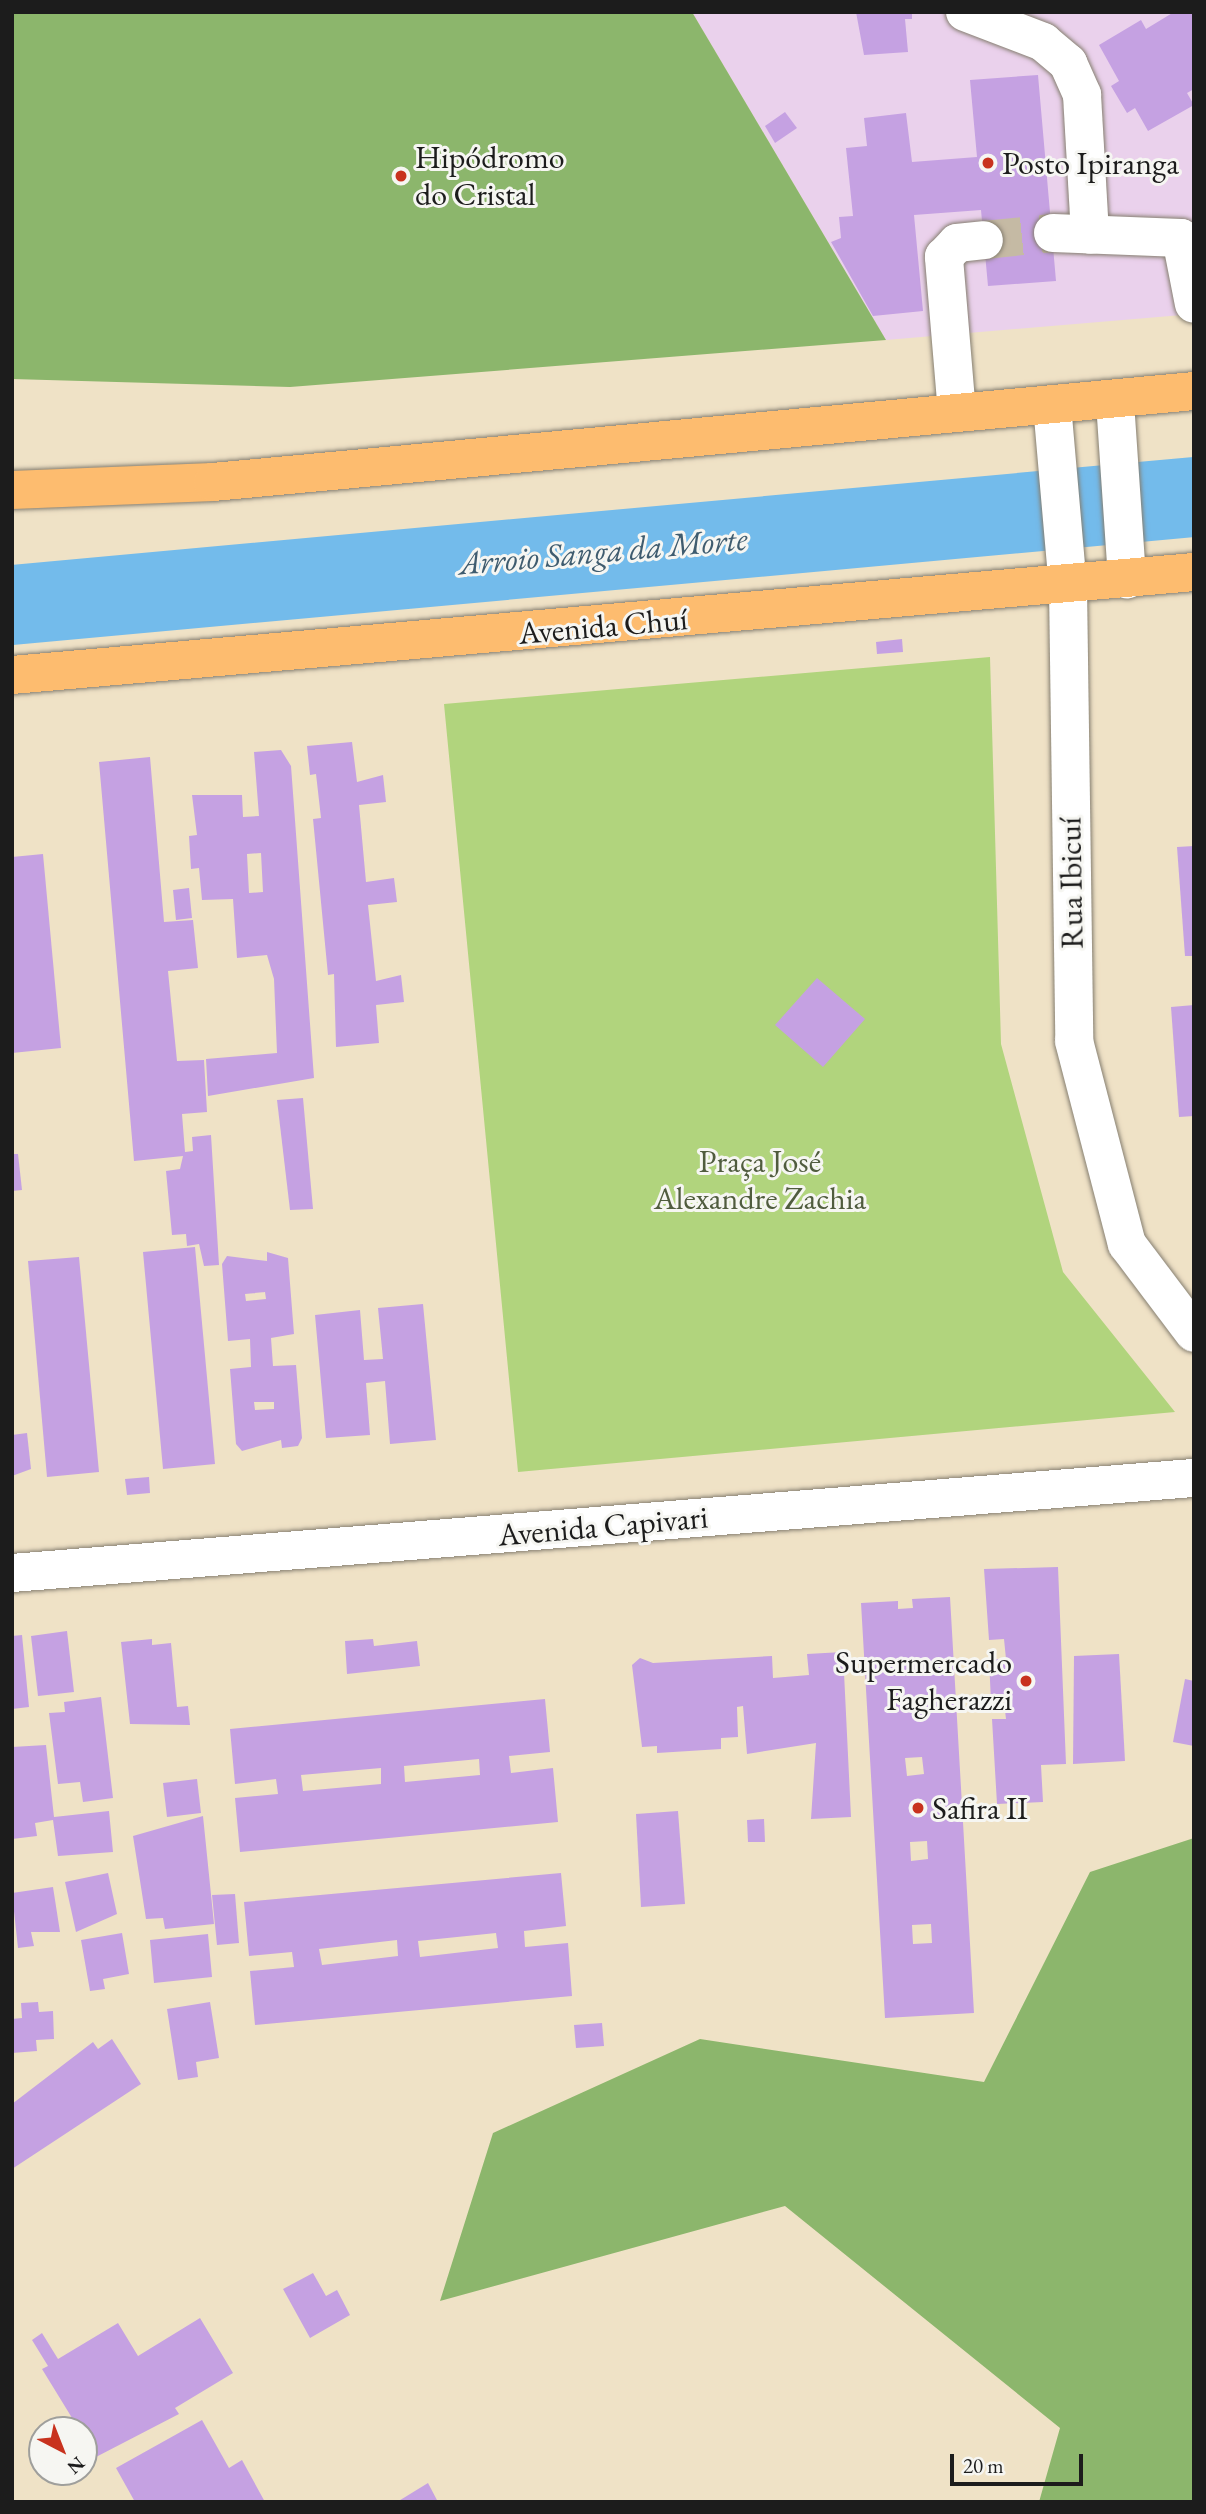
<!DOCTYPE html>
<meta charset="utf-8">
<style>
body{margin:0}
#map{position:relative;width:1206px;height:2514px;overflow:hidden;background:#efe2c6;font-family:"EB Garamond",serif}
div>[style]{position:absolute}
.built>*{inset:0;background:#ead1ec}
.green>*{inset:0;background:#b1d47d}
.forest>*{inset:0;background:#8cb66c}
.river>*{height:80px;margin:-40px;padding:0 40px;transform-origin:40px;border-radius:40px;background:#73bbeb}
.building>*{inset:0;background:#c5a1e2}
.minor-tunnel>*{height:38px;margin-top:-19px;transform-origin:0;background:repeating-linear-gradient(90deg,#c5baa4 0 38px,transparent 0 57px)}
.roads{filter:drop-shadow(0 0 2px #867f71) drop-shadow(0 0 2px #867f71)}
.minor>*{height:38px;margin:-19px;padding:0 19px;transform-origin:19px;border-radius:19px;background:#fff}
.major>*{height:38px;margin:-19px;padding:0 19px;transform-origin:19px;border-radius:19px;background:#fdbc6f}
.dots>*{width:19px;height:19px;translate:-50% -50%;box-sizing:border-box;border:4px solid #f6f6f2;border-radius:50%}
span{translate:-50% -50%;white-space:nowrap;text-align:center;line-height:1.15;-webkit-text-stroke:6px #f6f6f2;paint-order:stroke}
.poi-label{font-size:32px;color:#1c1c1c}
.left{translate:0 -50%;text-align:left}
.right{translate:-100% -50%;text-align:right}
.street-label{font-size:32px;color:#1c1c1c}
.park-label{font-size:32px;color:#505c3e}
.water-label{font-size:33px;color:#3f5c6f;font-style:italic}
.frame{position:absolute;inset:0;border:14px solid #1c1c1c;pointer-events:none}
.north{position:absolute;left:28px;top:2416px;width:70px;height:70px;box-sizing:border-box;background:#f6f6f2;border:2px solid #9f9f9c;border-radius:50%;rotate:138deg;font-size:19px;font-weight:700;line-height:28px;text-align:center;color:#1c1c1c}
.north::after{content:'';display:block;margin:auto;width:24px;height:32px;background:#c8321e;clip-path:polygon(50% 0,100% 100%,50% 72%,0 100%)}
.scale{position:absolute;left:950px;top:2454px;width:133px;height:32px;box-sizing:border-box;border:4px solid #1c1c1c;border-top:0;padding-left:9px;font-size:21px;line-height:24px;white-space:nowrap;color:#1c1c1c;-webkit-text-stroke:5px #f6f6f2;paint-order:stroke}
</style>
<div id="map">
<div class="built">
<div style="clip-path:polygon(692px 12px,1194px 12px,1194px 314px,886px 340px)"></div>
</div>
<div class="green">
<div style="clip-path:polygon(990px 657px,1001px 1044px,1063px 1272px,1175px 1412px,518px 1472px,444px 704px)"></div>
</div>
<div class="forest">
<div style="clip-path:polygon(12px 12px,692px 12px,886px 340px,290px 387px,12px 379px)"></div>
<div style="clip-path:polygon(1194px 1838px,1194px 2502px,1039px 2502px,1060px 2428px,785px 2206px,440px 2301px,493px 2133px,700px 2039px,984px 2082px,1090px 1872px)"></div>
</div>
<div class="river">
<div style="left:12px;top:605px;width:1187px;rotate:-5.22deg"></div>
</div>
<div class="building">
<div style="clip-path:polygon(856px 12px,912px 12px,912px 19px,905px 19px,908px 52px,864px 55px)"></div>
<div style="clip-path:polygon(1174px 12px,1194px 12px,1194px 89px,1187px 93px,1194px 105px,1148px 131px,1135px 108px,1127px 113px,1111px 86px,1119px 81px,1099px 45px,1141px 20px,1146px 29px)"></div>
<div style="clip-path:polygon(1038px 75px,1056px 281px,988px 286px,981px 210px,914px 215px,923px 311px,873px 316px,831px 242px,841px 238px,839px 217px,853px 216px,846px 148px,867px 146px,864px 118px,906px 113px,912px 162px,977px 157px,970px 80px)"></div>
<div style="clip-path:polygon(785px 112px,797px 128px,775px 143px,765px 126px)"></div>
<div style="clip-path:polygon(902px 639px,903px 652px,877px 654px,876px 642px)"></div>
<div style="clip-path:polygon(352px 742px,357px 782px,383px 775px,386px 802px,359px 805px,366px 882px,394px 878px,397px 902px,368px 905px,376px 981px,401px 975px,404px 1002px,376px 1005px,379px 1043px,336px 1047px,334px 974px,328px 975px,313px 819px,321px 818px,316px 774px,310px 775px,307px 746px)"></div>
<div style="clip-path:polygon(evenodd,281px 750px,291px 766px,314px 1078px,208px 1096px,206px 1059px,277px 1053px,274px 979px,267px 955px,237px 958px,233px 899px,202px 900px,199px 868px,191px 869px,189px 836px,197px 835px,192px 795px,242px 795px,243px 817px,259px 816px,254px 752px,281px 750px,261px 853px,263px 892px,249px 893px,247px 854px,261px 853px)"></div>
<div style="clip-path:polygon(150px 757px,164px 922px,193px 920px,198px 968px,168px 971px,177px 1061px,204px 1060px,207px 1112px,182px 1114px,185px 1152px,193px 1151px,192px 1137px,211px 1135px,219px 1265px,204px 1266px,199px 1244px,187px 1246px,186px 1234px,172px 1235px,166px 1171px,180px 1169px,183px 1156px,134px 1161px,99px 762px)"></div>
<div style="clip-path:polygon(1194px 846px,1194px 956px,1185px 956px,1177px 847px)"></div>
<div style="clip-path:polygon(43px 854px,61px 1048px,12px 1053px,12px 857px)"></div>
<div style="clip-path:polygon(189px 888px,192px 918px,176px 920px,173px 890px)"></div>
<div style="clip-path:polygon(817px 978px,865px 1019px,823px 1067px,775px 1025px)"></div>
<div style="clip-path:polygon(1194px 1005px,1194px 1116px,1179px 1117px,1171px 1007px)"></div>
<div style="clip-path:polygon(303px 1098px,313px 1209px,290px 1210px,277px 1100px)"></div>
<div style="clip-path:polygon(12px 1154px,18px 1154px,22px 1190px,12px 1191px)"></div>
<div style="clip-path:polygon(195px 1247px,215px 1464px,163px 1469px,143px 1252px)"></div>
<div style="clip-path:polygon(evenodd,267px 1252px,288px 1258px,294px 1334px,271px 1338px,273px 1366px,296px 1365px,302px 1438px,298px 1446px,282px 1448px,281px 1440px,242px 1451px,236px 1444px,230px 1369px,251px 1367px,250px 1339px,228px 1341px,222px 1264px,227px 1256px,267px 1261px,267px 1252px,265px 1292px,266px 1299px,246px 1301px,245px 1294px,265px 1292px,267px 1252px,254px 1402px,274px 1402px,274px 1409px,255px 1410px,254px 1402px)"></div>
<div style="clip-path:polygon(79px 1257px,99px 1472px,47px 1477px,28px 1261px)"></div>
<div style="clip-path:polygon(423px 1304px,436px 1440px,390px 1444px,385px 1381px,366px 1383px,370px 1435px,326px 1438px,315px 1315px,360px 1310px,364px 1360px,383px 1359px,378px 1308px)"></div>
<div style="clip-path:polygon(27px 1433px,31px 1469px,12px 1476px,12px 1435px)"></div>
<div style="clip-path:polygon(149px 1477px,150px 1493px,127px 1495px,125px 1479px)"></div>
<div style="clip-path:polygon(1058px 1567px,1066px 1764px,1041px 1765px,1043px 1802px,997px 1804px,992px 1719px,1006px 1719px,1004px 1702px,991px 1702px,989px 1659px,1006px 1659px,1004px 1639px,989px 1640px,984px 1569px)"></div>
<div style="clip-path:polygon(evenodd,950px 1597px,974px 2013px,885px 2018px,861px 1603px,898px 1601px,898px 1609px,913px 1608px,912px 1599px,950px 1597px,922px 1757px,924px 1774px,907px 1776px,905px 1758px,922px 1757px,950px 1597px,927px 1841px,928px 1859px,911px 1861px,910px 1842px,927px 1841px,950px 1597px,931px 1924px,932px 1943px,913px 1944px,912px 1925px,931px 1924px)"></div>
<div style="clip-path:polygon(67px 1631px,74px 1692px,38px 1696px,31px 1636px)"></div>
<div style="clip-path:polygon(22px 1635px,29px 1707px,12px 1709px,12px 1636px)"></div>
<div style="clip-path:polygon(152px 1639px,152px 1645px,171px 1643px,177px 1707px,188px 1706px,190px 1725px,130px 1724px,121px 1642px)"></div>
<div style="clip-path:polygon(373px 1639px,374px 1646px,417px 1641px,420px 1666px,347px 1674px,345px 1641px)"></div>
<div style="clip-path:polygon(843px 1652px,851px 1817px,811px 1819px,816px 1743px,747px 1754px,743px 1706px,737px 1707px,738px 1737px,721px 1738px,721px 1749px,657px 1753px,657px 1746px,642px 1747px,632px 1665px,640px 1658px,653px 1663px,772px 1656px,773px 1678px,809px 1675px,807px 1654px)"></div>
<div style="clip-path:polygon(1119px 1654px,1125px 1761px,1073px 1764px,1074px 1656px)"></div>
<div style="clip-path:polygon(1185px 1679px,1194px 1681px,1194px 1746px,1173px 1742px)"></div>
<div style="clip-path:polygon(101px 1697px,113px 1798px,83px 1802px,80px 1782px,58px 1784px,49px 1713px,65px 1712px,64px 1702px)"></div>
<div style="clip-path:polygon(evenodd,545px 1699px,550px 1752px,509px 1756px,511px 1773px,553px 1768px,558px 1822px,240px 1852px,235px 1798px,278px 1794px,276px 1779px,235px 1784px,230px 1729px,545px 1699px,479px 1759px,480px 1775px,405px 1782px,404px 1766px,479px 1759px,545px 1699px,381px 1768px,381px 1784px,303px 1791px,301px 1775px,381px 1768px)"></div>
<div style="clip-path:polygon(46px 1745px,54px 1817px,109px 1811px,113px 1852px,58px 1856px,53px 1820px,35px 1823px,37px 1836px,12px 1839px,12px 1747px)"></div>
<div style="clip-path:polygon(197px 1779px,201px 1813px,167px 1817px,163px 1783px)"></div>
<div style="clip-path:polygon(678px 1811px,685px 1904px,641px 1907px,636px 1814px)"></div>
<div style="clip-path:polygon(203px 1816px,214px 1924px,165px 1929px,163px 1918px,146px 1919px,133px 1836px)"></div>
<div style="clip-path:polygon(764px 1819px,765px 1842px,748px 1842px,747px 1820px)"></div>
<div style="clip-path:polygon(108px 1873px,117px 1914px,76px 1932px,65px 1882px)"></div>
<div style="clip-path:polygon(evenodd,561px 1873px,566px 1926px,524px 1931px,525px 1947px,568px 1943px,572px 1996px,255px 2025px,250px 1971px,294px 1967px,292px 1952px,249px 1956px,244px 1902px,561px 1873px,496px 1933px,498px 1948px,420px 1957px,418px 1941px,496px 1933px,561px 1873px,397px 1940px,398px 1956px,322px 1965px,319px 1949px,397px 1940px)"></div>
<div style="clip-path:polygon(53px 1887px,60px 1932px,31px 1932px,34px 1946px,18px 1948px,12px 1893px)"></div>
<div style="clip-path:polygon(235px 1894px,239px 1943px,217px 1945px,212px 1895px)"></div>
<div style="clip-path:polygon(122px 1933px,129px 1974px,103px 1979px,105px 1989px,90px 1991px,81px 1940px)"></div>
<div style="clip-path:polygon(208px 1934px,212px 1977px,154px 1983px,150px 1940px)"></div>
<div style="clip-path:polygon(38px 2002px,39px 2012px,53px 2011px,54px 2039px,36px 2040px,37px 2051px,12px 2053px,12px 2019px,22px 2018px,21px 2003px)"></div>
<div style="clip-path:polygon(210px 2002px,219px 2058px,196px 2062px,198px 2077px,178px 2080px,167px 2009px)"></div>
<div style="clip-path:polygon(602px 2023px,604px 2046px,576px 2048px,574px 2025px)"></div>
<div style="clip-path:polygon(112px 2039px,141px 2084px,12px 2169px,12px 2104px,93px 2042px,98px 2049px)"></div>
<div style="clip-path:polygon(313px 2273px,326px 2296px,337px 2290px,350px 2315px,310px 2338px,283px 2289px)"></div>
<div style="clip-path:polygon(200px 2318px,233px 2373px,175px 2408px,179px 2414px,96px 2457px,42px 2369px,48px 2366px,32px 2340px,42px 2333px,58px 2359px,118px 2323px,138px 2356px)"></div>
<div style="clip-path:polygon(202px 2420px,229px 2468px,242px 2460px,265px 2502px,135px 2502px,116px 2468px)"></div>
<div style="clip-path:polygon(428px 2483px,438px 2502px,397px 2502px)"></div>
</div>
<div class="minor-tunnel">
<div style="left:984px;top:240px;width:69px;rotate:-5.8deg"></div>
</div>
<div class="roads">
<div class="minor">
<div style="left:965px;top:12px;width:84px;rotate:21deg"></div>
<div style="left:1043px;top:42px;width:33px;rotate:40deg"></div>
<div style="left:1068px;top:63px;width:35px;rotate:66deg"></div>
<div style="left:1082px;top:95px;width:140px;rotate:86.7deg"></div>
<div style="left:1053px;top:233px;width:128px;rotate:2.2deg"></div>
<div style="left:1181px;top:238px;width:67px;rotate:78.9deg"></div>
<div style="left:1115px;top:402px;width:178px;rotate:86.1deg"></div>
<div style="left:1052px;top:405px;width:183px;rotate:85deg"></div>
<div style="left:1068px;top:587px;width:454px;rotate:89.2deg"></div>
<div style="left:1074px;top:1041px;width:210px;rotate:75.4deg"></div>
<div style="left:1127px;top:1244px;width:111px;rotate:53deg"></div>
<div style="left:957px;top:413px;width:157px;rotate:-94.8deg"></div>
<div style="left:944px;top:257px;width:19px;rotate:-47deg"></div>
<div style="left:957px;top:243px;width:27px;rotate:-6deg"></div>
<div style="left:12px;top:1573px;width:1186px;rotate:-4.6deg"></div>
</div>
<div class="major">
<div style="left:12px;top:490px;width:201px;rotate:-2.3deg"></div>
<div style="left:213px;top:482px;width:985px;rotate:-5.3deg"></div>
<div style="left:12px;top:675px;width:1186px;rotate:-4.98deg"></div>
</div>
</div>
<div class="dots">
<div style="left:988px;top:163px;background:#c8321e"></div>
<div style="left:401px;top:176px;background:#c8321e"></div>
<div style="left:1026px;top:1681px;background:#c8321e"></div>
<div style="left:918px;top:1808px;background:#c8321e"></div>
</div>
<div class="poi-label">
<span class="left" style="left:415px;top:176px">Hipódromo<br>do Cristal</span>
<span class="left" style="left:1002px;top:163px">Posto Ipiranga</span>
<span class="right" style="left:1012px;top:1681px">Supermercado<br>Fagherazzi</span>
<span class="left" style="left:932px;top:1808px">Safira II</span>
</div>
<div class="street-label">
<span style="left:603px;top:626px;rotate:-5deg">Avenida Chuí</span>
<span style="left:1071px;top:883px;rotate:-91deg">Rua Ibicuí</span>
<span style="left:603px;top:1526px;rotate:-5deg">Avenida Capivari</span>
</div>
<div class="park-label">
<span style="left:760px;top:1180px">Praça José<br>Alexandre Zachia</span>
</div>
<div class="water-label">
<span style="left:603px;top:551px;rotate:-5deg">Arroio Sanga da Morte</span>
</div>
<div class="frame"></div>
<div class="north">N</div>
<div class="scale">20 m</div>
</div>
